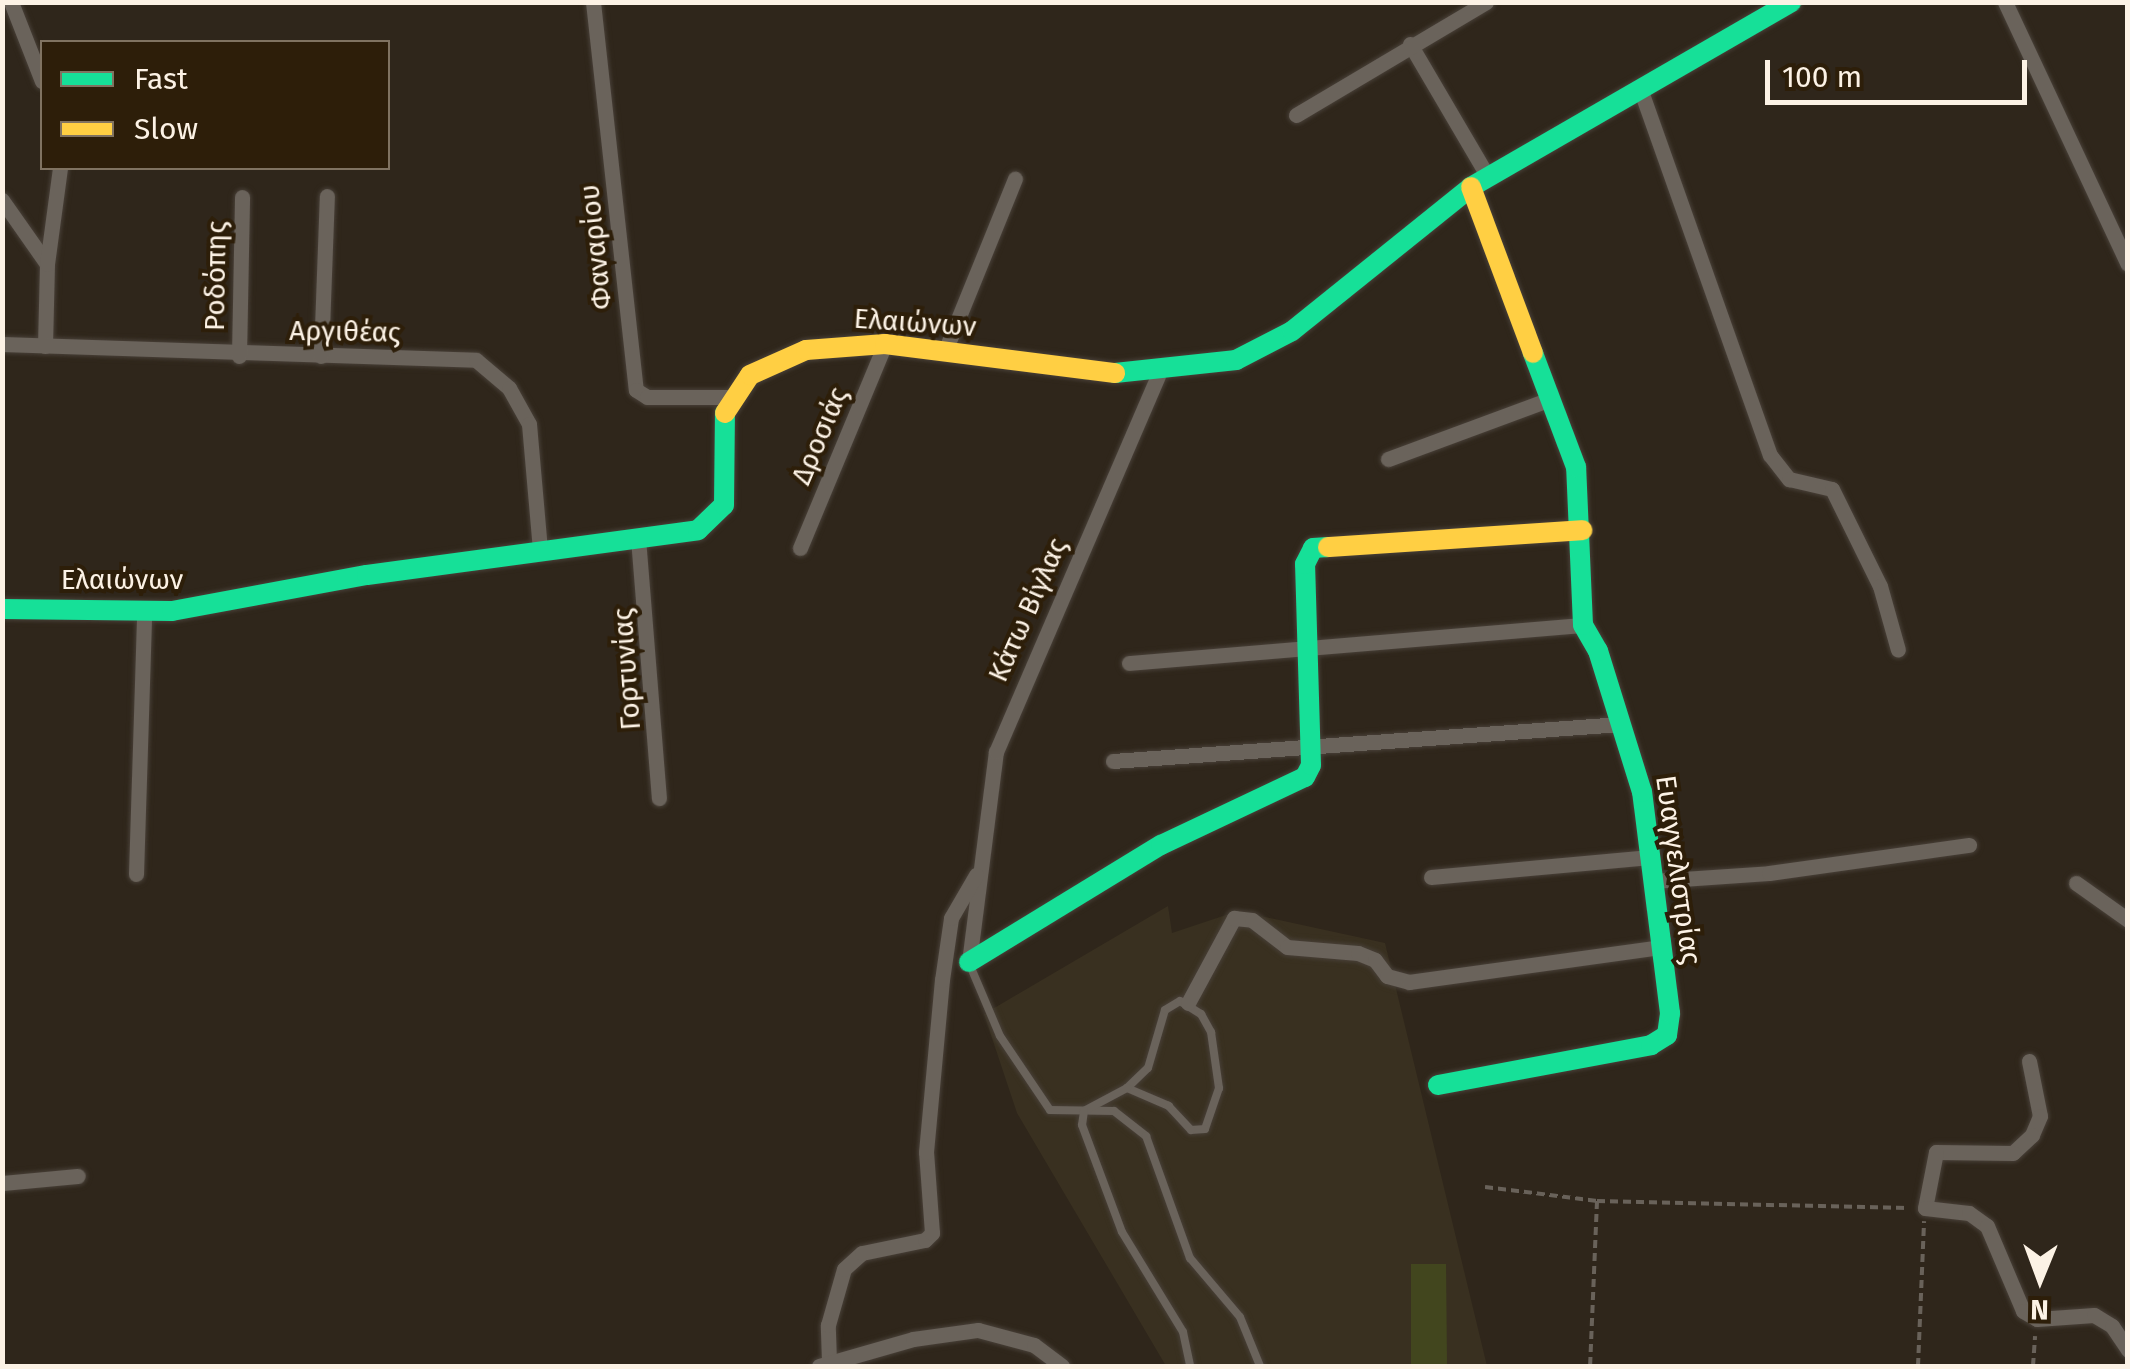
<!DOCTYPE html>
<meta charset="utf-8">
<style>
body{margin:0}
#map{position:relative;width:2130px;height:1369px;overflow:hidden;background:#2f261b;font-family:"Fira Sans",sans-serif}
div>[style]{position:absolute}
.education>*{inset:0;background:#393020}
.green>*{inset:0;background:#42461e}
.path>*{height:4px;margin-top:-2px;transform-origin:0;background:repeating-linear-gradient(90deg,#69625a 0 8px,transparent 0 13px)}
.roads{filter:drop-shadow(0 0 2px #484038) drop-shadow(0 0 2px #484038)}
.lane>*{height:8px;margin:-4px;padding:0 4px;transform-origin:4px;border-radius:4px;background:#6a635b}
.street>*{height:15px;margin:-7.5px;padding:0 7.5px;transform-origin:7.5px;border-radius:7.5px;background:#6a635b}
.fast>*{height:20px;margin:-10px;padding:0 10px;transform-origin:10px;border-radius:10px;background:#16e098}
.slow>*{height:20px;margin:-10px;padding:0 10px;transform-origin:10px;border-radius:10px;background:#ffcf43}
span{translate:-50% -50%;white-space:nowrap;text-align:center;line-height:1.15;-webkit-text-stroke:8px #2d1e09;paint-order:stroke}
.street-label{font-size:28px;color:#fcf2e5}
.frame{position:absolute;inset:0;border:5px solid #fcf2e5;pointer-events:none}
.legend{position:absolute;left:40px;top:40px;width:350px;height:130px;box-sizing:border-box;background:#2d1e09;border:2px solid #807361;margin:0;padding:12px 18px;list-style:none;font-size:30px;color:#fcf2e5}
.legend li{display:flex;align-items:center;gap:20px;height:50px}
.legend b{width:50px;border:2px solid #807361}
.north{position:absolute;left:1990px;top:1229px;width:100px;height:100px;-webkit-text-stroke:8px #2d1e09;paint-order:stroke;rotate:181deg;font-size:28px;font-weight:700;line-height:40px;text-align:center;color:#fcf2e5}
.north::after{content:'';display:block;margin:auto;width:35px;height:45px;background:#fcf2e5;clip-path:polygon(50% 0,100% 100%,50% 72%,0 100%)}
.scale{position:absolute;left:1765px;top:60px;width:262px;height:45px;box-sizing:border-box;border:5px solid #fcf2e5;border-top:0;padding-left:12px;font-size:30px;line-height:35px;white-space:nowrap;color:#fcf2e5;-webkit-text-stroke:8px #2d1e09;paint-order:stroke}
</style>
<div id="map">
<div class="education">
<div style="clip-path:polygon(1168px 906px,1172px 933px,1238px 911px,1385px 943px,1487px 1366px,1166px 1366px,1017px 1113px,984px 1014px)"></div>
</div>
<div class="green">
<div style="clip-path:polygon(1411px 1264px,1446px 1264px,1447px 1366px,1411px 1366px)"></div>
</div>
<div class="path">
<div style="left:1485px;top:1187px;width:113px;rotate:7.1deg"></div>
<div style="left:1597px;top:1201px;width:165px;rotate:92.4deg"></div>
<div style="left:1597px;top:1201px;width:311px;rotate:1.3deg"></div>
<div style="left:1918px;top:1366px;width:145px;rotate:-87.6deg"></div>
<div style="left:2033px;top:1366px;width:30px;rotate:-86deg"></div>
</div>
<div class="roads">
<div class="lane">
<div style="left:969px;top:963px;width:79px;rotate:67deg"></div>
<div style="left:1000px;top:1036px;width:89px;rotate:56deg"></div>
<div style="left:1050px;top:1110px;width:64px;rotate:0.9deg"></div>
<div style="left:1114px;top:1111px;width:41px;rotate:38deg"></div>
<div style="left:1146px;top:1136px;width:130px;rotate:70.2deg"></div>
<div style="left:1190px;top:1258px;width:77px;rotate:49.7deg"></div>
<div style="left:1240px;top:1317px;width:53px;rotate:67.8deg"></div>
<div style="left:1127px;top:1088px;width:29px;rotate:-44deg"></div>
<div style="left:1148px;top:1068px;width:60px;rotate:-73.7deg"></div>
<div style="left:1165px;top:1010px;width:17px;rotate:-31deg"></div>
<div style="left:1180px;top:1001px;width:25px;rotate:32deg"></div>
<div style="left:1201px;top:1014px;width:21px;rotate:61deg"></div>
<div style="left:1211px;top:1032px;width:57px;rotate:81.9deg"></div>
<div style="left:1219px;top:1088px;width:43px;rotate:108.9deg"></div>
<div style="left:1205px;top:1129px;width:14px;rotate:176deg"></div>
<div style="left:1191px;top:1130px;width:33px;rotate:-133deg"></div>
<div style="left:1169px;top:1106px;width:46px;rotate:-156.8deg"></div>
<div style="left:1127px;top:1088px;width:49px;rotate:151.9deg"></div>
<div style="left:1084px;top:1111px;width:14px;rotate:98deg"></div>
<div style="left:1082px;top:1125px;width:114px;rotate:69.5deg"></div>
<div style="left:1122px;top:1232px;width:117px;rotate:58.6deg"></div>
<div style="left:1183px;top:1332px;width:35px;rotate:78deg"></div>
</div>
<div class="street">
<div style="left:11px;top:2px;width:85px;rotate:68.6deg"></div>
<div style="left:593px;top:2px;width:390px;rotate:83.7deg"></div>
<div style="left:636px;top:390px;width:13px;rotate:32deg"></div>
<div style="left:647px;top:397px;width:82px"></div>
<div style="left:2005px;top:2px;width:289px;rotate:64.9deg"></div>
<div style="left:1410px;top:44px;width:154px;rotate:59.6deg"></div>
<div style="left:1641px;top:91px;width:386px;rotate:70.5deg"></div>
<div style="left:1770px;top:455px;width:31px;rotate:52deg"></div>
<div style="left:1789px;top:479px;width:44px;rotate:13.1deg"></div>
<div style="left:1832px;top:489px;width:108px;rotate:63.7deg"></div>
<div style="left:1880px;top:586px;width:66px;rotate:74.3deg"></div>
<div style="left:1296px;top:115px;width:221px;rotate:-30.7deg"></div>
<div style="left:2px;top:200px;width:78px;rotate:54.9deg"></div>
<div style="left:47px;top:264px;width:82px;rotate:91.4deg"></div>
<div style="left:47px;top:264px;width:97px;rotate:-82.3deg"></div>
<div style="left:2px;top:344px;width:474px;rotate:1.9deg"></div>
<div style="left:476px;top:360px;width:43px;rotate:40.3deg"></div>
<div style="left:509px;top:388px;width:41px;rotate:60.9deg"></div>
<div style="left:529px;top:424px;width:125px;rotate:85deg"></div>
<div style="left:945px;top:351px;width:186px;rotate:-67.9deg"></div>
<div style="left:239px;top:356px;width:159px;rotate:-88.9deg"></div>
<div style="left:321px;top:356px;width:160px;rotate:-87.9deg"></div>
<div style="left:1388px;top:459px;width:173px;rotate:-20.3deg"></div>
<div style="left:638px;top:538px;width:261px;rotate:85.4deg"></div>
<div style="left:800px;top:548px;width:221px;rotate:-67.4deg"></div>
<div style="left:1129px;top:663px;width:456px;rotate:-4.8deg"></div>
<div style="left:1113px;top:761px;width:508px;rotate:-4.17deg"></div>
<div style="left:136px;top:874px;width:261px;rotate:-88.2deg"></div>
<div style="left:1431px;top:877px;width:220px;rotate:-5.2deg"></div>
<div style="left:1653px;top:881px;width:116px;rotate:-3.9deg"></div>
<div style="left:1769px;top:873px;width:202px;rotate:-8deg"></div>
<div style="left:2076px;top:883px;width:64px;rotate:35.4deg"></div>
<div style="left:969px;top:962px;width:212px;rotate:-82.7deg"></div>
<div style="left:996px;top:752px;width:410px;rotate:-66.7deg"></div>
<div style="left:1188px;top:1003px;width:97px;rotate:-61.6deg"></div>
<div style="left:1234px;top:918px;width:18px;rotate:6deg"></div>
<div style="left:1252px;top:920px;width:44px;rotate:37.6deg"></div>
<div style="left:1287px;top:947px;width:71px;rotate:4.8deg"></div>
<div style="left:1358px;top:953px;width:18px;rotate:22deg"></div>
<div style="left:1375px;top:960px;width:20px;rotate:53deg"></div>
<div style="left:1387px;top:976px;width:23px;rotate:15deg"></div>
<div style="left:1409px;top:982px;width:255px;rotate:-7.9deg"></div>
<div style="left:2029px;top:1061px;width:56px;rotate:78.7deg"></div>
<div style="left:2040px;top:1116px;width:21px;rotate:113deg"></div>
<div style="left:2032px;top:1135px;width:26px;rotate:137deg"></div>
<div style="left:2013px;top:1153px;width:77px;rotate:-179.3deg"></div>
<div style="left:1936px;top:1152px;width:57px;rotate:101.1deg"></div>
<div style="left:1925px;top:1208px;width:44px;rotate:6.5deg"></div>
<div style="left:1969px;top:1213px;width:22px;rotate:36deg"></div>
<div style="left:1987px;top:1226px;width:92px;rotate:67deg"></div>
<div style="left:2023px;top:1311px;width:16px;rotate:30deg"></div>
<div style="left:2037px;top:1319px;width:57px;rotate:-4deg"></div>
<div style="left:2094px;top:1315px;width:21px;rotate:31deg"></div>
<div style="left:2112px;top:1326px;width:29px;rotate:56deg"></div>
<div style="left:2px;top:1183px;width:76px;rotate:-5.3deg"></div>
<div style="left:829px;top:1361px;width:36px;rotate:-92deg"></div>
<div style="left:828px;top:1325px;width:58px;rotate:-74.1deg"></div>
<div style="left:844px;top:1269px;width:24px;rotate:-42deg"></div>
<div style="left:862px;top:1253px;width:64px;rotate:-11.7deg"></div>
<div style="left:925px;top:1240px;width:10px;rotate:-45deg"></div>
<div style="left:932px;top:1233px;width:81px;rotate:-94.2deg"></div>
<div style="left:926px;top:1152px;width:173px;rotate:-84.7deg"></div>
<div style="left:942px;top:980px;width:63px;rotate:-81.7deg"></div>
<div style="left:951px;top:918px;width:50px;rotate:-59.8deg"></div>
<div style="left:819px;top:1366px;width:98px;rotate:-16deg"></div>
<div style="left:913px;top:1339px;width:66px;rotate:-7.9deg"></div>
<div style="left:978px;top:1330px;width:58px;rotate:15deg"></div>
<div style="left:1034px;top:1345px;width:35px;rotate:37deg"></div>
</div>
<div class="fast">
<div style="left:1115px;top:373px;width:122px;rotate:-6.1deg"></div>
<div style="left:1236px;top:360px;width:63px;rotate:-27.4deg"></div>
<div style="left:1292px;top:331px;width:230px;rotate:-38.8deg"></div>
<div style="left:1471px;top:187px;width:370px;rotate:-30deg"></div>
<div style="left:2px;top:609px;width:170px;rotate:0.7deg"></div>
<div style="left:172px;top:611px;width:198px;rotate:-10.5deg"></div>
<div style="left:367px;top:575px;width:334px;rotate:-7.7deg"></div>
<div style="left:698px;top:530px;width:36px;rotate:-44deg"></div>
<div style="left:724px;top:505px;width:92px;rotate:-89.4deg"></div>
<div style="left:969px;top:962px;width:225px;rotate:-31.4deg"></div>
<div style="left:1161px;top:845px;width:159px;rotate:-25.3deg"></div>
<div style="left:1305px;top:777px;width:13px;rotate:-63deg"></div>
<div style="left:1311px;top:765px;width:201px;rotate:-91.7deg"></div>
<div style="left:1305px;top:564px;width:18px;rotate:-63deg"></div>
<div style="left:1313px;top:548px;width:15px;rotate:-4deg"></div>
<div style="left:1438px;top:1085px;width:217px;rotate:-10.6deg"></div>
<div style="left:1651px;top:1045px;width:19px;rotate:-32deg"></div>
<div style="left:1667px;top:1035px;width:22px;rotate:-82deg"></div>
<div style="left:1670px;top:1013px;width:223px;rotate:-97.2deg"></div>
<div style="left:1642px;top:792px;width:148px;rotate:-107.3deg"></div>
<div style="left:1598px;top:651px;width:30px;rotate:-120deg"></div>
<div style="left:1583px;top:625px;width:158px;rotate:-92.5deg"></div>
<div style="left:1576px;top:467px;width:122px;rotate:-110.7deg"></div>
</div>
<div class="slow">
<div style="left:1471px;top:187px;width:177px;rotate:69.5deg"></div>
<div style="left:725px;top:413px;width:45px;rotate:-56.7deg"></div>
<div style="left:750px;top:375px;width:61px;rotate:-24.1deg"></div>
<div style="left:806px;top:350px;width:79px;rotate:-4.3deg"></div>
<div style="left:885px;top:344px;width:232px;rotate:7.2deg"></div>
<div style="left:1328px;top:547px;width:255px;rotate:-3.8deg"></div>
</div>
</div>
<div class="street-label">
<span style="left:596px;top:247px;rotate:-96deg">Φαναρίου</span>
<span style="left:216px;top:276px;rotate:-89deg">Ροδόπης</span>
<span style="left:915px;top:323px;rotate:4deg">Ελαιώνων</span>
<span style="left:345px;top:332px;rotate:1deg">Αργιθέας</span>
<span style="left:820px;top:436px;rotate:-67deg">Δροσιάς</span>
<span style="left:122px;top:580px">Ελαιώνων</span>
<span style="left:1028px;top:610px;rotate:-66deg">Κάτω Βίγλας</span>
<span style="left:627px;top:669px;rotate:-94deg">Γορτυνίας</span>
<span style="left:1678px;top:870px;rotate:82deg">Ευαγγελιστρίας</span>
</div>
<div class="frame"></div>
<ul class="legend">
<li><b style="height:12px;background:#16e098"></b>Fast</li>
<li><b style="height:12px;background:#ffcf43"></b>Slow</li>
</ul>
<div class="north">N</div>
<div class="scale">100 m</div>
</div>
